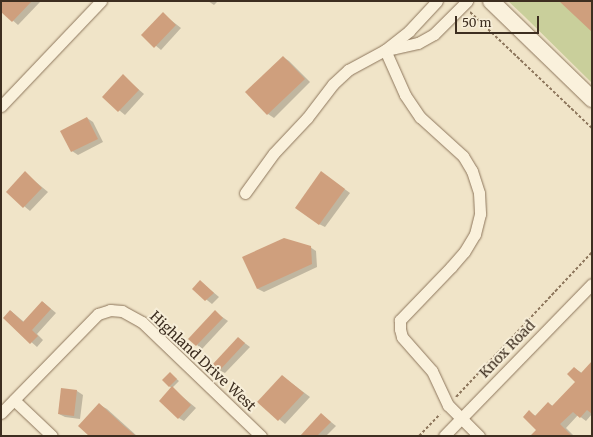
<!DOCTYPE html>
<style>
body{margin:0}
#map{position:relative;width:593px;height:437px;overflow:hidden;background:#f0e4c8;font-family:Merriweather,serif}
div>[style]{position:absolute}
.green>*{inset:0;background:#c9cf9b}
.shadow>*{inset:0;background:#0003}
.building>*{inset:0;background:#cf9f7d}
.path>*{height:2px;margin-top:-1px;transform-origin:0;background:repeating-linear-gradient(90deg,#8d765c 0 3px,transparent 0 5px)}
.roads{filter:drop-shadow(0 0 1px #8d765c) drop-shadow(0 0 1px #8d765c)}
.street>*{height:11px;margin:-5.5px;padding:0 5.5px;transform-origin:5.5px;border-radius:5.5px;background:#faf1dc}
.secondary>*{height:16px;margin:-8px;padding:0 8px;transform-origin:8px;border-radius:8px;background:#faf1dc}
span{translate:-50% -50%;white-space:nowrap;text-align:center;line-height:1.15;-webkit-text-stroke:4px #f7eed8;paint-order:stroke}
.street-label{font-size:14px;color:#3d2e20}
.frame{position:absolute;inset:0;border:2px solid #3d2e20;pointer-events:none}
.scale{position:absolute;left:455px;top:16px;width:84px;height:18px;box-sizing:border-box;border:2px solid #3d2e20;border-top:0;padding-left:5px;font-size:12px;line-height:14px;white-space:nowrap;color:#3d2e20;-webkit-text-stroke:3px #f7eed8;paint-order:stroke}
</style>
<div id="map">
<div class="green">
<div style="clip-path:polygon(508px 1px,592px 1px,592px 83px,524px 16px)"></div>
</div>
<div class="shadow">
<div style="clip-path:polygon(1px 1px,39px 1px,40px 2px,18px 25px,1px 10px)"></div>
<div style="clip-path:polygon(208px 1px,218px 1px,214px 5px)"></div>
<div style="clip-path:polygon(163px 14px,181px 28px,161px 50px,143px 35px)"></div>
<div style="clip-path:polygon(283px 57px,289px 61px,310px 82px,274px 118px,268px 114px,247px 92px)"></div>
<div style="clip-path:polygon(123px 76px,144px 94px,125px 115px,103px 97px)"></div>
<div style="clip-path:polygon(87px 118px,93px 122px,103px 142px,78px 155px,72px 151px)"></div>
<div style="clip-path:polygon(25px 173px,48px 192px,30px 211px,7px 192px)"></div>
<div style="clip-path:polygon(327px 176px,350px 193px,325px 227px,319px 224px)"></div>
<div style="clip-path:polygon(310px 247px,316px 251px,317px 267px,264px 292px,258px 289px,244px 258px)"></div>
<div style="clip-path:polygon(200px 281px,219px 297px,212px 304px,193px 289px)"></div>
<div style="clip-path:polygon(43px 302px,56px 313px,37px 334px,43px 340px,37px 347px,4px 318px,11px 311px,24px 322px)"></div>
<div style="clip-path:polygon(215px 312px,228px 321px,202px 349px,197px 345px)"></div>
<div style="clip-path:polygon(238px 338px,250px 347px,225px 373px,219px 370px)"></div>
<div style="clip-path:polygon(592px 363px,592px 414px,586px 421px,578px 415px,566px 428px,574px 436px,531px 436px,537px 430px,529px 412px,536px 416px,548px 403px,553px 406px,577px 382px,574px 368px,582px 373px)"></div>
<div style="clip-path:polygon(172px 375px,179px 381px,172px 388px,196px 408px,184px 421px,179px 418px,172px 388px,169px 386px)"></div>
<div style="clip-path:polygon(282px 376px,310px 397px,285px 424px,259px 402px)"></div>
<div style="clip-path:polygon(62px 389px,77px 391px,83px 395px,80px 419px,65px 417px,59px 414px)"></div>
<div style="clip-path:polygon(100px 405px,107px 409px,137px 436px,91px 436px)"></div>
<div style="clip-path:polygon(321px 414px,336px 426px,326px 436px,307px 436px)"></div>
</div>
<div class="building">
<div style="clip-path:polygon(1px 1px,32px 1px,12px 22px,1px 12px)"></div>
<div style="clip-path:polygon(559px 1px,592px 1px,592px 32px)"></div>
<div style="clip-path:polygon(163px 12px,176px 25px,154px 48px,141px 35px)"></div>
<div style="clip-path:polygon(283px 56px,305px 79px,267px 115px,245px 92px)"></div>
<div style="clip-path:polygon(123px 74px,139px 90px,118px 112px,102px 97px)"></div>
<div style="clip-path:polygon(87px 117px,98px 139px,71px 152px,60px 131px)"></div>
<div style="clip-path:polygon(25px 171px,42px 188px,23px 208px,6px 192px)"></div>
<div style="clip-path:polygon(321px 171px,345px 189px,319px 225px,295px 208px)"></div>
<div style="clip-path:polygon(284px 238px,311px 246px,312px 264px,257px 289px,242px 257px)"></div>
<div style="clip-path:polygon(200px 280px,214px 293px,205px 301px,192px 289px)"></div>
<div style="clip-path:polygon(42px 301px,51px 309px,32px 330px,38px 336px,30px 344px,3px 318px,10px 310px,23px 322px)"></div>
<div style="clip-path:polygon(215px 310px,223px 318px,196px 346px,188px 339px)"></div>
<div style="clip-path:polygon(238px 337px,245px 343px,219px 371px,212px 365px)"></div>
<div style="clip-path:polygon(592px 361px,592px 414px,587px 410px,580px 418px,573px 412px,560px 424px,572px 436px,530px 436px,536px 430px,523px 417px,529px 410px,535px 416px,548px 402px,552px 406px,575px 382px,567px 374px,574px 367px,581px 373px)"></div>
<div style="clip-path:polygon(170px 372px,177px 379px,169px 387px,162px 380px)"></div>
<div style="clip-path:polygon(282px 375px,304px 393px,278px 421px,257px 402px)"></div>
<div style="clip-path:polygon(172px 386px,191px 405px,178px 419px,159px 401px)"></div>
<div style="clip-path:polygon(61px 388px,77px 390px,74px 416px,58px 414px)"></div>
<div style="clip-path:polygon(99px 403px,124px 426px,136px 436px,89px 436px,78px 426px)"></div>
<div style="clip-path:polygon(321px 413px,331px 422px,317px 436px,300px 436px)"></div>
</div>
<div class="path">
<div style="left:470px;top:12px;width:168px;rotate:43.6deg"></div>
<div style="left:456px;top:397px;width:199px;rotate:-46.8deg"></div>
<div style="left:419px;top:436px;width:30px;rotate:-46deg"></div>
</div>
<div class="roads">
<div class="street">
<div style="left:385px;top:50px;width:49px;rotate:66deg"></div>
<div style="left:405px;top:95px;width:27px;rotate:56deg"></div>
<div style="left:420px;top:117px;width:58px;rotate:42.2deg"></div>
<div style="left:463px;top:156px;width:17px;rotate:59deg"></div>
<div style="left:472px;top:171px;width:23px;rotate:72deg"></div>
<div style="left:479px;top:193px;width:21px;rotate:87deg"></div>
<div style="left:480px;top:214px;width:21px;rotate:104deg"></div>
<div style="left:475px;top:234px;width:21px;rotate:121deg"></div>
<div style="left:464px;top:252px;width:20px;rotate:131deg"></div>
<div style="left:451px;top:267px;width:74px;rotate:133.9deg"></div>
<div style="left:400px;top:320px;width:9px;rotate:90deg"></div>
<div style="left:400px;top:329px;width:8px;rotate:76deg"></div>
<div style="left:402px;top:337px;width:45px;rotate:48.6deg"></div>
<div style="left:432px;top:371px;width:38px;rotate:65deg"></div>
<div style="left:448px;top:405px;width:44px;rotate:45deg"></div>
<div style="left:387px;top:50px;width:32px;rotate:-13deg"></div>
<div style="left:418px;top:43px;width:18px;rotate:-29deg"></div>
<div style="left:434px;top:34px;width:47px;rotate:-45deg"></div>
<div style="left:1px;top:106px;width:145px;rotate:-46.4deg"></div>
<div style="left:245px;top:193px;width:49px;rotate:-54.1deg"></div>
<div style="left:274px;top:153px;width:48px;rotate:-46.7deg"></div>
<div style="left:307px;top:118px;width:43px;rotate:-52.6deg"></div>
<div style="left:333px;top:84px;width:21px;rotate:-43deg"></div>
<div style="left:348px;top:70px;width:42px;rotate:-28.4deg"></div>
<div style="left:385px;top:50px;width:31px;rotate:-38deg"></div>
<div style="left:409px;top:31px;width:41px;rotate:-47deg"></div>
<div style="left:14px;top:400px;width:52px;rotate:43.5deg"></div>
<div style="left:1px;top:413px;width:139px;rotate:-45.6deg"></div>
<div style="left:98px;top:314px;width:13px;rotate:-18deg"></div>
<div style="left:110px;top:310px;width:12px;rotate:5deg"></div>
<div style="left:122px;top:311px;width:23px;rotate:29deg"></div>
<div style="left:142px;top:322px;width:165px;rotate:43.8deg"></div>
<div style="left:444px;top:436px;width:212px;rotate:-45.8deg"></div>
</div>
<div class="secondary">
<div style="left:491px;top:1px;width:141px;rotate:44.1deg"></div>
</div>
</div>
<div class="street-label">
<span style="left:507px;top:349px;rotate:-46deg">Knox Road</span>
<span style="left:203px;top:361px;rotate:43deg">Highland Drive West</span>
</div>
<div class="frame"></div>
<div class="scale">50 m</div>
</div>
